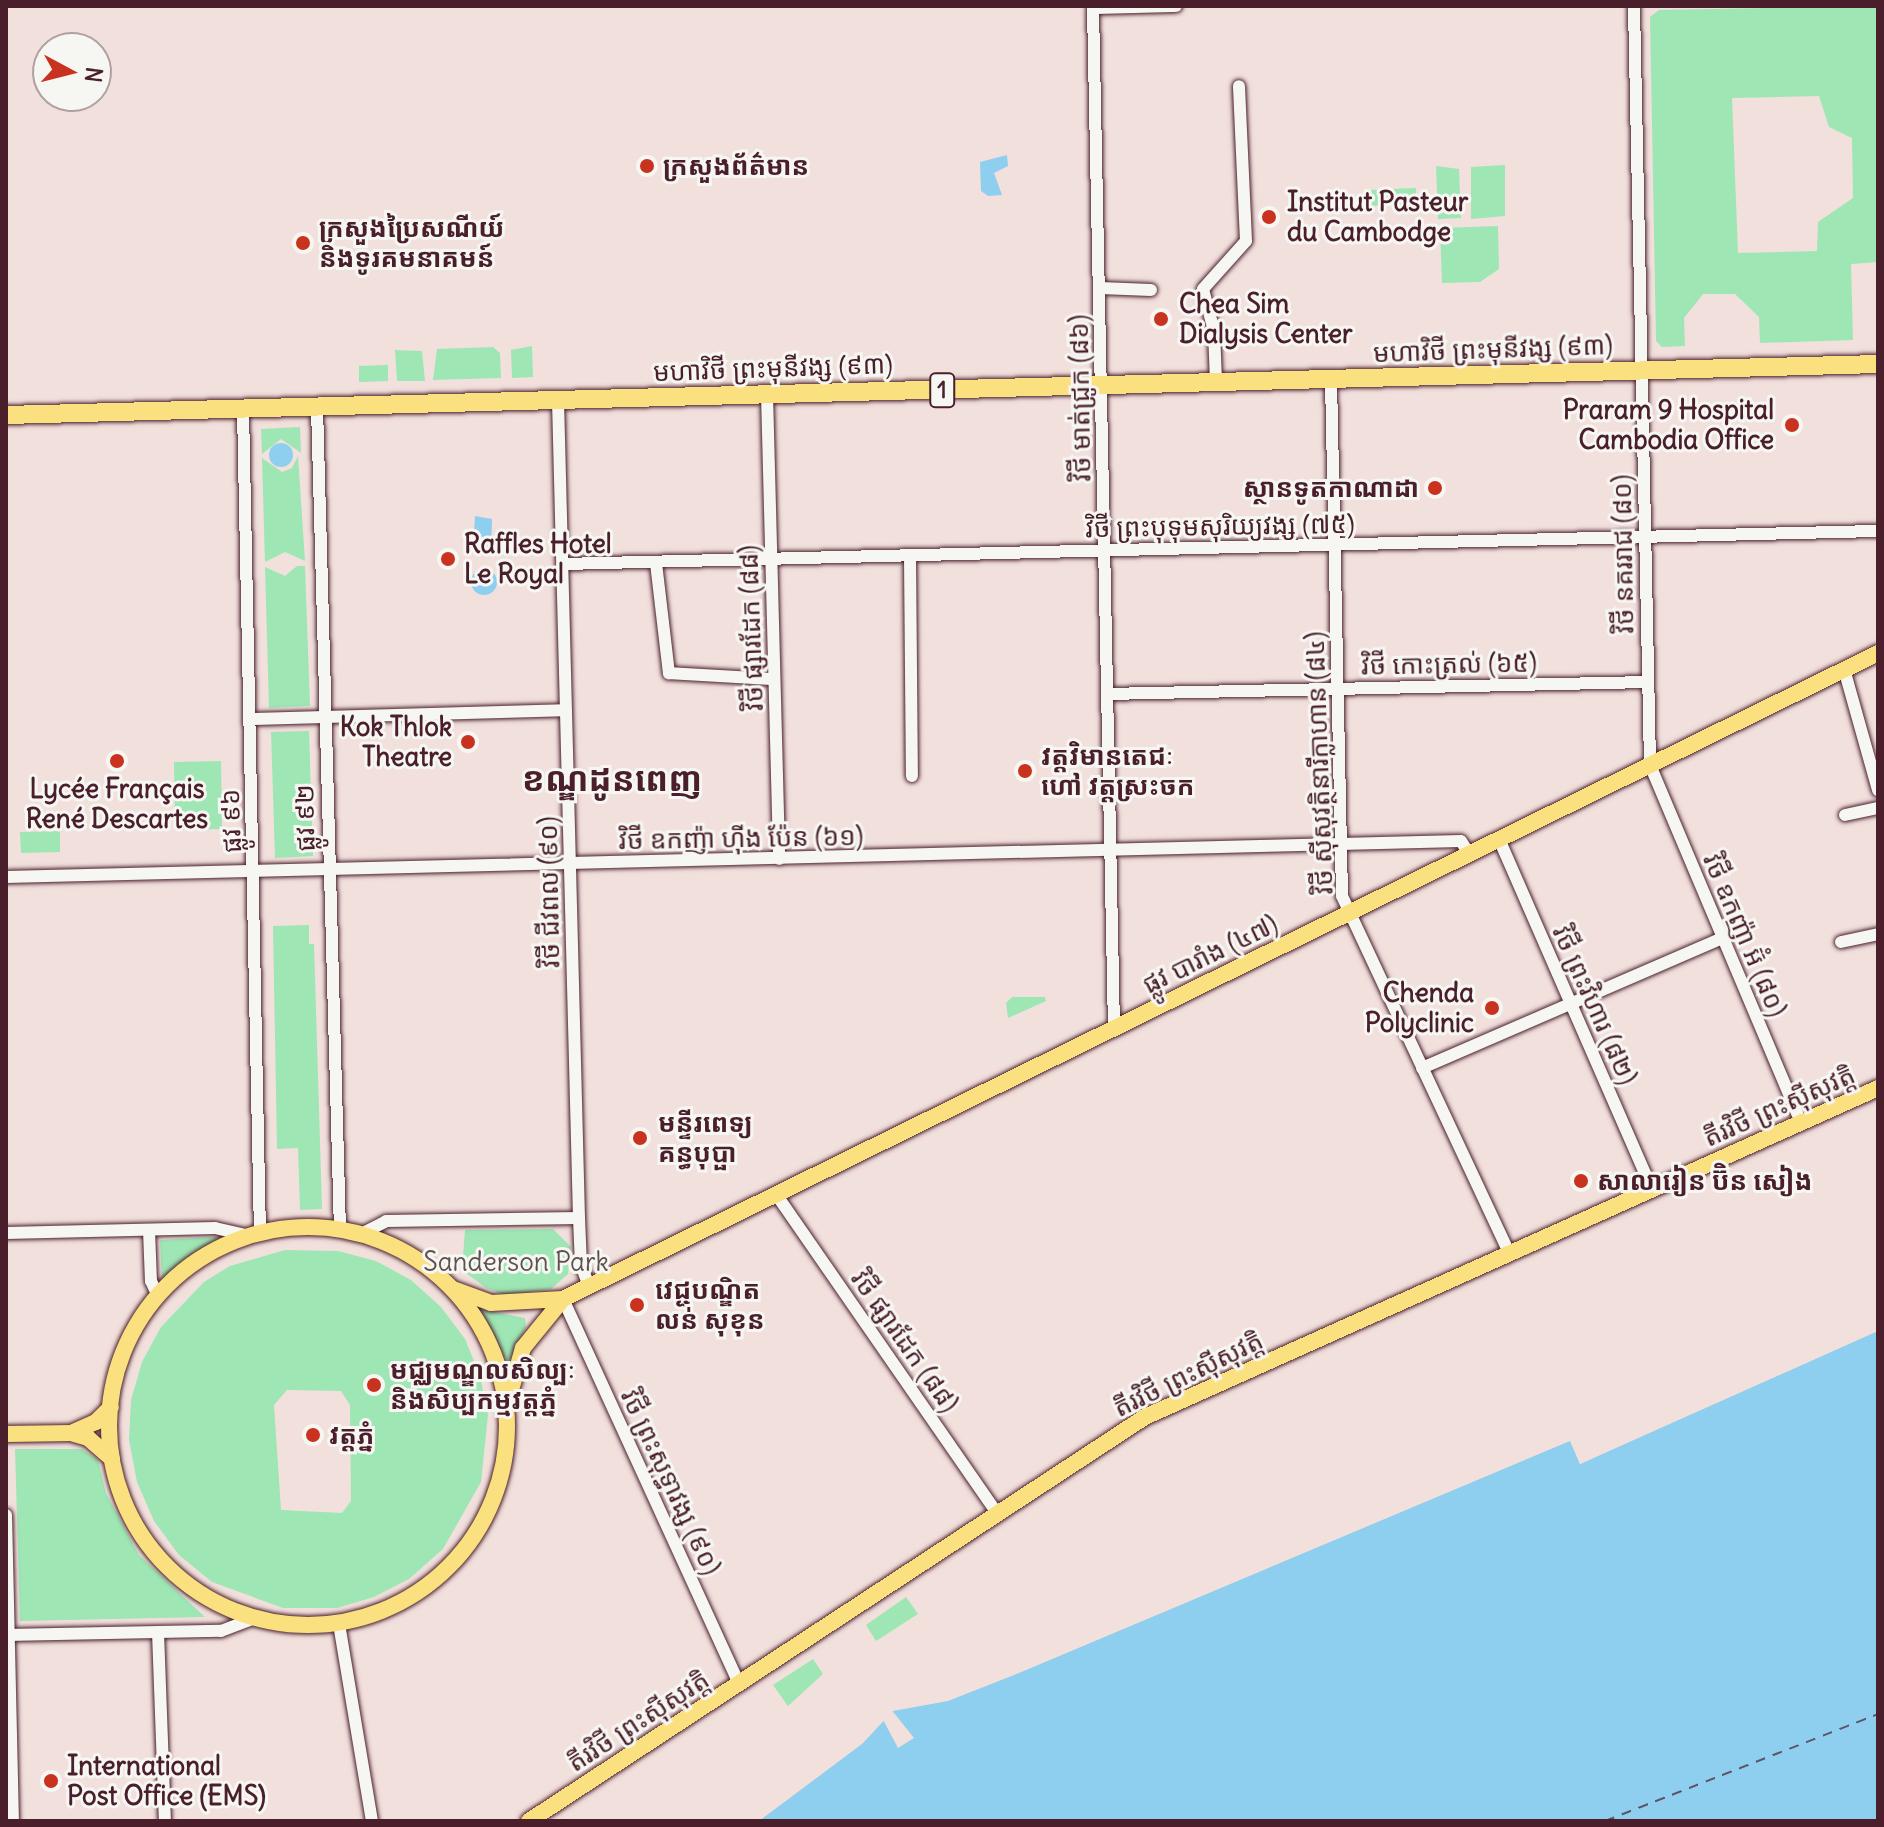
<!DOCTYPE html>
<meta charset="utf-8">
<style>
body{margin:0}
#map{position:relative;width:1884px;height:1827px;overflow:hidden;background:#f2e0dd;font-family:Delius,"Noto Sans Khmer",sans-serif}
div>[style]{position:absolute}
.green>*{inset:0;background:#9ee6b4}
.water>*{inset:0;background:#8eceef}
.round{border-radius:50%}
.pier>*{inset:0;background:#f2e0dd}
.ferry>*{height:2px;margin-top:-1px;transform-origin:0;background:repeating-linear-gradient(90deg,#5e5466 0 10px,transparent 0 18px)}
.roads{filter:drop-shadow(0 0 2px #4a1f2b) drop-shadow(0 0 2px #4a1f2b)}
.minor>*{height:12px;margin:-6px;padding:0 6px;transform-origin:6px;border-radius:6px;background:#f6f6f2}
.major>*{height:16px;margin:-8px;padding:0 8px;transform-origin:8px;border-radius:8px;background:#fbe080}
.major>.ring{margin:-8px;padding:0;box-sizing:content-box;background:none;border:16px solid #fbe080;border-radius:50%}
.highway>*{height:18px;margin:-9px;padding:0 9px;transform-origin:9px;border-radius:9px;background:#fbe080}
.dots>*{width:22px;height:22px;translate:-50% -50%;box-sizing:border-box;border:4px solid #f6f6f2;border-radius:50%}
span{translate:-50% -50%;white-space:nowrap;text-align:center;line-height:1.15;-webkit-text-stroke:6px #f6f6f2;paint-order:stroke}
.shield-label span{padding:2px 6px;background:#f6f6f2;border:2px solid;border-radius:6px;-webkit-text-stroke-width:0}
.shield-label{font-size:24px;color:#4a1f2b;font-weight:700}
.poi-label{font-size:26px;color:#4a1f2b;font-weight:700}
.left{translate:0 -50%;text-align:left}
.right{translate:-100% -50%;text-align:right}
.street-label{font-size:26px;color:#4a1f2b}
.park-label{font-size:26px;color:#5f514d}
.district-label{font-size:34px;color:#4a1f2b;font-weight:700}
.frame{position:absolute;inset:0;border:8px solid #4a1f2b;pointer-events:none}
.north{position:absolute;left:32px;top:32px;width:80px;height:80px;box-sizing:border-box;background:#f6f6f2;border:2px solid #b1a0a2;border-radius:50%;rotate:97deg;font-size:22px;font-weight:700;line-height:32px;text-align:center;color:#4a1f2b}
.north::after{content:'';display:block;margin:auto;width:28px;height:36px;background:#c8321e;clip-path:polygon(50% 0,100% 100%,50% 72%,0 100%)}
</style>
<div id="map">
<div class="green">
<div style="clip-path:polygon(evenodd,1878px 6px,1878px 262px,1851px 264px,1853px 340px,1760px 343px,1759px 317px,1735px 294px,1703px 294px,1684px 318px,1685px 346px,1662px 347px,1656px 341px,1650px 17px,1659px 10px,1878px 6px,1819px 96px,1829px 127px,1852px 138px,1853px 198px,1818px 222px,1817px 251px,1738px 253px,1732px 98px,1819px 96px)"></div>
<div style="clip-path:polygon(1505px 165px,1505px 216px,1471px 219px,1471px 167px)"></div>
<div style="clip-path:polygon(1436px 166px,1459px 169px,1461px 218px,1438px 219px)"></div>
<div style="clip-path:polygon(1416px 188px,1416px 210px,1409px 204px,1404px 210px,1398px 205px,1370px 206px,1370px 190px)"></div>
<div style="clip-path:polygon(1498px 226px,1499px 269px,1480px 282px,1442px 283px,1440px 228px)"></div>
<div style="clip-path:polygon(532px 346px,533px 377px,512px 378px,511px 350px)"></div>
<div style="clip-path:polygon(493px 347px,500px 353px,501px 378px,433px 380px,437px 349px)"></div>
<div style="clip-path:polygon(395px 350px,422px 351px,425px 381px,397px 381px)"></div>
<div style="clip-path:polygon(388px 365px,388px 381px,359px 382px,359px 366px)"></div>
<div style="clip-path:polygon(300px 427px,301px 453px,281px 439px,262px 454px,261px 429px)"></div>
<div style="clip-path:polygon(298px 456px,305px 561px,285px 552px,265px 562px,262px 458px,282px 472px,292px 468px)"></div>
<div style="clip-path:polygon(297px 566px,305px 566px,310px 706px,269px 708px,265px 567px,285px 576px)"></div>
<div style="clip-path:polygon(309px 731px,313px 856px,275px 858px,271px 732px)"></div>
<div style="clip-path:polygon(221px 761px,222px 829px,175px 830px,174px 762px)"></div>
<div style="clip-path:polygon(60px 831px,60px 852px,21px 853px,20px 832px)"></div>
<div style="clip-path:polygon(309px 925px,309px 944px,314px 944px,322px 1209px,300px 1210px,298px 1148px,277px 1149px,273px 926px)"></div>
<div style="clip-path:polygon(1012px 997px,1045px 997px,1046px 1001px,1008px 1018px,1006px 1003px)"></div>
<div style="clip-path:polygon(553px 1229px,571px 1247px,568px 1274px,551px 1289px,505px 1295px,486px 1288px,462px 1270px,465px 1230px)"></div>
<div style="clip-path:polygon(215px 1237px,218px 1239px,162px 1282px,160px 1240px)"></div>
<div style="clip-path:polygon(evenodd,285px 1250px,338px 1251px,376px 1261px,411px 1280px,441px 1307px,465px 1339px,480px 1376px,488px 1415px,481px 1482px,443px 1549px,409px 1579px,374px 1597px,337px 1608px,283px 1608px,212px 1582px,179px 1555px,154px 1521px,137px 1482px,129px 1440px,131px 1400px,142px 1362px,161px 1327px,204px 1282px,230px 1266px,285px 1250px,287px 1390px,341px 1391px,350px 1405px,351px 1501px,342px 1513px,281px 1510px,274px 1405px,287px 1390px)"></div>
<div style="clip-path:polygon(479px 1309px,525px 1318px,526px 1327px,508px 1363px)"></div>
<div style="clip-path:polygon(15px 1449px,82px 1449px,98px 1460px,106px 1493px,139px 1555px,205px 1617px,20px 1621px)"></div>
<div style="clip-path:polygon(906px 1597px,918px 1614px,876px 1641px,866px 1625px)"></div>
<div style="clip-path:polygon(813px 1659px,823px 1674px,788px 1706px,773px 1685px)"></div>
</div>
<div class="water">
<div style="clip-path:polygon(1007px 155px,1008px 166px,994px 173px,1002px 195px,988px 196px,981px 191px,980px 162px)"></div>
<div class="round" style="left:269px;top:443px;width:24px;height:24px"></div>
<div style="clip-path:polygon(475px 516px,492px 519px,491px 551px,473px 549px)"></div>
<div class="round" style="left:471px;top:569px;width:26px;height:26px"></div>
<div style="clip-path:polygon(1878px 1331px,1878px 1821px,759px 1821px,862px 1744px,893px 1711px,948px 1701px,1014px 1675px,1570px 1441px,1580px 1464px)"></div>
</div>
<div class="pier">
<div style="clip-path:polygon(1878px 1327px,1580px 1464px,1569px 1437px,1582px 1459px)"></div>
<div style="clip-path:polygon(890px 1708px,914px 1738px,898px 1748px,881px 1716px)"></div>
</div>
<div class="ferry">
<div style="left:1605px;top:1821px;width:293px;rotate:-21.4deg"></div>
</div>
<div class="roads">
<div class="minor">
<div style="left:1634px;top:6px;width:759px;rotate:88.79deg"></div>
<div style="left:1650px;top:765px;width:388px;rotate:67.1deg"></div>
<div style="left:1100px;top:288px;width:51px;rotate:2.2deg"></div>
<div style="left:1331px;top:379px;width:517px;rotate:88.78deg"></div>
<div style="left:1342px;top:896px;width:394px;rotate:64.9deg"></div>
<div style="left:1216px;top:382px;width:51px;rotate:-92.2deg"></div>
<div style="left:1214px;top:331px;width:43px;rotate:-104.7deg"></div>
<div style="left:1203px;top:289px;width:64px;rotate:-48.1deg"></div>
<div style="left:1246px;top:241px;width:155px;rotate:-92.6deg"></div>
<div style="left:767px;top:394px;width:465px;rotate:88.5deg"></div>
<div style="left:558px;top:400px;width:818px;rotate:88.53deg"></div>
<div style="left:579px;top:1218px;width:47px;rotate:87.6deg"></div>
<div style="left:581px;top:1265px;width:22px;rotate:69deg"></div>
<div style="left:317px;top:407px;width:822px;rotate:88.4deg"></div>
<div style="left:243px;top:409px;width:823px;rotate:88.82deg"></div>
<div style="left:910px;top:556px;width:220px;rotate:89.5deg"></div>
<div style="left:656px;top:563px;width:111px;rotate:83.3deg"></div>
<div style="left:669px;top:673px;width:105px;rotate:3.3deg"></div>
<div style="left:563px;top:564px;width:1315px;rotate:-1.44deg"></div>
<div style="left:1844px;top:669px;width:126px;rotate:74.3deg"></div>
<div style="left:1107px;top:694px;width:540px;rotate:-1.27deg"></div>
<div style="left:251px;top:719px;width:315px;rotate:-1.6deg"></div>
<div style="left:1845px;top:815px;width:34px;rotate:-12deg"></div>
<div style="left:1499px;top:839px;width:382px;rotate:66.4deg"></div>
<div style="left:6px;top:877px;width:1455px;rotate:-1.42deg"></div>
<div style="left:1461px;top:841px;width:15px;rotate:58deg"></div>
<div style="left:1841px;top:942px;width:38px;rotate:-12deg"></div>
<div style="left:1114px;top:1028px;width:1020px;rotate:-91.18deg"></div>
<div style="left:1093px;top:8px;width:83px;rotate:-1.4deg"></div>
<div style="left:1422px;top:1068px;width:328px;rotate:-23.4deg"></div>
<div style="left:776px;top:1194px;width:388px;rotate:55.3deg"></div>
<div style="left:149px;top:1230px;width:51px;rotate:87.8deg"></div>
<div style="left:151px;top:1281px;width:17px;rotate:65deg"></div>
<div style="left:6px;top:1233px;width:209px;rotate:-1.4deg"></div>
<div style="left:215px;top:1228px;width:35px;rotate:13deg"></div>
<div style="left:361px;top:1234px;width:28px;rotate:-27deg"></div>
<div style="left:386px;top:1221px;width:193px;rotate:-0.9deg"></div>
<div style="left:563px;top:1299px;width:422px;rotate:65.4deg"></div>
<div style="left:6px;top:1515px;width:306px;rotate:88.7deg"></div>
<div style="left:339px;top:1624px;width:200px;rotate:80.5deg"></div>
<div style="left:158px;top:1632px;width:189px;rotate:87.9deg"></div>
<div style="left:6px;top:1635px;width:215px;rotate:-1.1deg"></div>
<div style="left:221px;top:1631px;width:33px;rotate:-21deg"></div>
</div>
<div class="major">
<div class="ring" style="left:109px;top:1227px;width:382px;height:382px"></div>
<div style="left:453px;top:1289px;width:40px;rotate:20.2deg"></div>
<div style="left:491px;top:1303px;width:72px;rotate:-3.2deg"></div>
<div style="left:563px;top:1299px;width:1465px;rotate:-26.16deg"></div>
<div style="left:509px;top:1397px;width:51px;rotate:-74.1deg"></div>
<div style="left:523px;top:1348px;width:63px;rotate:-50.8deg"></div>
<div style="left:71px;top:1433px;width:27px;rotate:-24deg"></div>
<div style="left:96px;top:1422px;width:21px;rotate:-45deg"></div>
<div style="left:6px;top:1434px;width:65px;rotate:-0.9deg"></div>
<div style="left:71px;top:1433px;width:18px;rotate:16deg"></div>
<div style="left:88px;top:1438px;width:32px;rotate:41deg"></div>
<div style="left:529px;top:1821px;width:737px;rotate:-33.26deg"></div>
<div style="left:1145px;top:1417px;width:803px;rotate:-24.17deg"></div>
</div>
<div class="highway">
<div style="left:6px;top:415px;width:1873px;rotate:-1.56deg"></div>
</div>
</div>
<div class="dots">
<div style="left:647px;top:166px;background:#c8321e"></div>
<div style="left:1269px;top:217px;background:#c8321e"></div>
<div style="left:303px;top:243px;background:#c8321e"></div>
<div style="left:1161px;top:319px;background:#c8321e"></div>
<div style="left:1792px;top:425px;background:#c8321e"></div>
<div style="left:1435px;top:488px;background:#c8321e"></div>
<div style="left:448px;top:559px;background:#c8321e"></div>
<div style="left:468px;top:742px;background:#c8321e"></div>
<div style="left:117px;top:761px;background:#c8321e"></div>
<div style="left:1025px;top:771px;background:#c8321e"></div>
<div style="left:1492px;top:1008px;background:#c8321e"></div>
<div style="left:640px;top:1138px;background:#c8321e"></div>
<div style="left:1581px;top:1181px;background:#c8321e"></div>
<div style="left:637px;top:1305px;background:#c8321e"></div>
<div style="left:374px;top:1385px;background:#c8321e"></div>
<div style="left:313px;top:1435px;background:#c8321e"></div>
<div style="left:51px;top:1781px;background:#c8321e"></div>
</div>
<div class="shield-label">
<span style="left:942px;top:390px">1</span>
</div>
<div class="poi-label">
<span class="left" style="left:663px;top:166px">ក្រសួងព័ត៌មាន</span>
<span class="left" style="left:1287px;top:217px">Institut Pasteur<br>du Cambodge</span>
<span class="left" style="left:319px;top:243px">ក្រសួងប្រៃសណីយ៍<br>និងទូរគមនាគមន៍</span>
<span class="left" style="left:1179px;top:319px">Chea Sim<br>Dialysis Center</span>
<span class="right" style="left:1774px;top:425px">Praram 9 Hospital<br>Cambodia Office</span>
<span class="right" style="left:1419px;top:488px">ស្ថានទូតកាណាដា</span>
<span class="left" style="left:464px;top:559px">Raffles Hotel<br>Le Royal</span>
<span class="right" style="left:452px;top:742px">Kok Thlok<br>Theatre</span>
<span class="left" style="left:1041px;top:771px">វត្តវិមានតេជៈ<br>ហៅ វត្តស្រះចក</span>
<span style="left:117px;top:804px">Lycée Français<br>René Descartes</span>
<span class="right" style="left:1474px;top:1008px">Chenda<br>Polyclinic</span>
<span class="left" style="left:658px;top:1138px">មន្ទីរពេទ្យ<br>គន្ធបុប្ផា</span>
<span class="left" style="left:1597px;top:1181px">សាលារៀន ប៊ិន សៀង</span>
<span class="left" style="left:655px;top:1305px">វេជ្ជបណ្ឌិត<br>លន់ សុខុន</span>
<span class="left" style="left:390px;top:1385px">មជ្ឈមណ្ឌលសិល្បៈ<br>និងសិប្បកម្មវត្តភ្នំ</span>
<span class="left" style="left:329px;top:1435px">វត្ដភ្នំ</span>
<span class="left" style="left:67px;top:1781px">International<br>Post Office (EMS)</span>
</div>
<div class="street-label">
<span style="left:1493px;top:349px;rotate:-2deg">មហាវិថី ព្រះមុនីវង្ស (៩៣)</span>
<span style="left:773px;top:368px;rotate:-2deg">មហាវិថី ព្រះមុនីវង្ស (៩៣)</span>
<span style="left:1080px;top:398px;rotate:-91deg">វិថី មាត់ជ្រូក (៨៦)</span>
<span style="left:1220px;top:526px;rotate:-1deg">វិថី ព្រះបុទុមសុរិយ្យវង្ស (៧៥)</span>
<span style="left:1623px;top:554px;rotate:-91deg">វិថី នគររាជ (៨០)</span>
<span style="left:751px;top:628px;rotate:-92deg">វិថី ផ្សារដែក (៨៨)</span>
<span style="left:1449px;top:664px;rotate:-1deg">វិថី កោះត្រល់ (៦៥)</span>
<span style="left:1319px;top:763px;rotate:-92deg">វិថី ស៊ីសុវត្ថិនារីក្លាហាន (៨៤)</span>
<span style="left:305px;top:818px;rotate:-91deg">ផ្លូវ ៩២</span>
<span style="left:231px;top:821px;rotate:-92deg">ផ្លូវ ៩៦</span>
<span style="left:741px;top:838px;rotate:-1deg">វិថី ឧកញ៉ា ហ៊ីង ប៉ែន (៦១)</span>
<span style="left:549px;top:892px;rotate:-91deg">វិថី ជីវពល (៩០)</span>
<span style="left:1745px;top:935px;rotate:67deg">វិថី ឧកញ៉ា អ៊ំ (៨០)</span>
<span style="left:1210px;top:954px;rotate:-26deg">ផ្លូវ បារាំង (៤៧)</span>
<span style="left:1595px;top:1005px;rotate:66deg">វិថី ព្រះវិហារ (៨២)</span>
<span style="left:1779px;top:1106px;rotate:-24deg">តីរវិថី ព្រះស៊ីសុវត្តិ</span>
<span style="left:905px;top:1341px;rotate:55deg">វិថី ផ្សារដែក (៨៨)</span>
<span style="left:1188px;top:1374px;rotate:-26deg">តីរវិថី ព្រះស៊ីសុវត្តិ</span>
<span style="left:671px;top:1482px;rotate:65deg">វិថី ព្រះសុទ្ធាវង្ស (៩០)</span>
<span style="left:638px;top:1721px;rotate:-33deg">តីរវិថី ព្រះស៊ីសុវត្តិ</span>
</div>
<div class="park-label">
<span style="left:516px;top:1262px">Sanderson Park</span>
</div>
<div class="district-label">
<span style="left:612px;top:779px">ខណ្ឌដូនពេញ</span>
</div>
<div class="frame"></div>
<div class="north">N</div>
</div>
